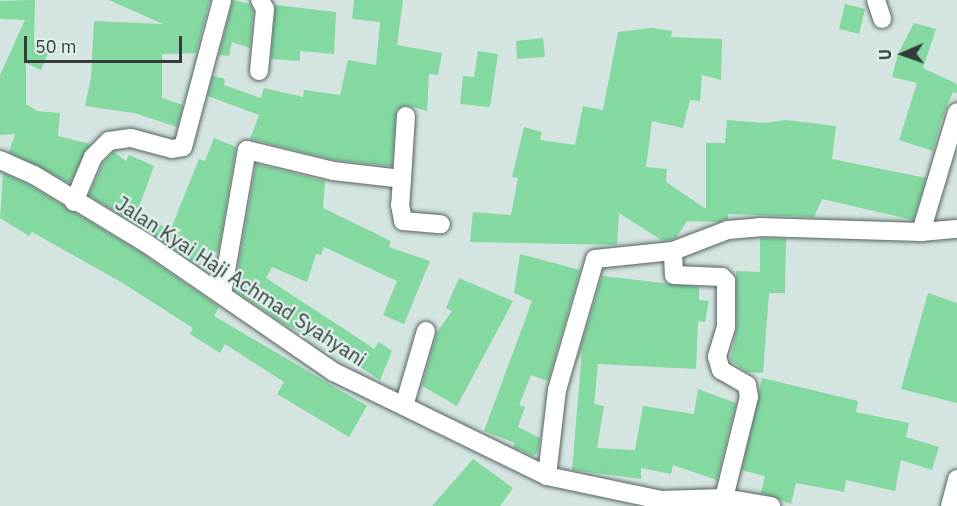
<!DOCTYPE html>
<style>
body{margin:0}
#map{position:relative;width:957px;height:506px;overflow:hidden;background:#d3e4e1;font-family:"IBM Plex Sans",sans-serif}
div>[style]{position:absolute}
.building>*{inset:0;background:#84d9a1}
.roads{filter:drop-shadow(0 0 2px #556360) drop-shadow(0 0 2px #556360)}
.street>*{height:18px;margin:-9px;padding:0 9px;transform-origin:9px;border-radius:9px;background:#fff}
span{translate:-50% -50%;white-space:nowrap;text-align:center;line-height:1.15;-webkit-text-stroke:4.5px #e0f1ee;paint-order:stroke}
.street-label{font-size:20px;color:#353c3b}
.north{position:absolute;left:873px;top:24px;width:60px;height:60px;-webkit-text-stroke:4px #e0f1ee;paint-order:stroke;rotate:268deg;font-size:16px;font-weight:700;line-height:24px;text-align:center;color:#353c3b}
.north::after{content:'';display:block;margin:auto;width:21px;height:27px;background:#353c3b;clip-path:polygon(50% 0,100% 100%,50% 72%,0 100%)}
.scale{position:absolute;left:24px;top:36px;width:158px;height:27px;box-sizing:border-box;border:3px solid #353c3b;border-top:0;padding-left:8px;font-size:18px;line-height:21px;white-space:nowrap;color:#353c3b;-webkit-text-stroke:4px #e0f1ee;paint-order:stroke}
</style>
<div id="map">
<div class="building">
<div style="clip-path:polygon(35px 0,34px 44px,49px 51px,41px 70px,26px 63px,26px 104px,37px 111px,60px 113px,58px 136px,90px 144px,70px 183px,9px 152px,15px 134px,0 135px,0 75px,25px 20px,0 19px,0 1px)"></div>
<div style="clip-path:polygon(109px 0,210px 0,196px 53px,162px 54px,162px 98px,183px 105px,177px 127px,134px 113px,85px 106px,91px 78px,94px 21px,163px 24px)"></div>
<div style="clip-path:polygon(233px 0,250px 4px,253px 11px,250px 48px,232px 42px,229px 56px,219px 55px)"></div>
<div style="clip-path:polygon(354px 0,403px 0,397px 45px,442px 53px,438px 75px,429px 74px,427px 111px,406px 105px,396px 110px,392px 166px,335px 160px,250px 139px,259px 115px,208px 96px,213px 76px,225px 79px,224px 85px,261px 98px,264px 88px,303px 97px,304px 90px,340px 95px,348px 60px,376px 65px,380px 22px,352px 19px)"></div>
<div style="clip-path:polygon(845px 4px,865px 9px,859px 34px,839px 29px)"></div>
<div style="clip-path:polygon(275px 5px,336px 12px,334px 54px,300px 51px,300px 61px,271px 59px)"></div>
<div style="clip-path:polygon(914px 23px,936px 29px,923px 68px,957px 84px,957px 93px,953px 92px,941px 121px,933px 151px,899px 140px,917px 83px,892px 77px,898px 54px)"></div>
<div style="clip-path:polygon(652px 28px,672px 31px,671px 37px,722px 39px,721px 80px,702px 75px,700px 101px,690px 100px,683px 128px,652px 121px,646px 167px,667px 169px,666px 182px,706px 209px,706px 143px,725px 143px,727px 120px,764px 123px,786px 120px,836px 126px,832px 159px,926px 178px,913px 220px,822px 199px,814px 217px,728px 214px,728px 219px,718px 222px,687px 221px,676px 238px,670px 240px,663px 241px,619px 213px,617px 245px,470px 242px,473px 212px,511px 215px,518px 178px,512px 177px,524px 127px,542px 132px,540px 140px,575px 145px,583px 106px,603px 110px,618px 32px)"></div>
<div style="clip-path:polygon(543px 38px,545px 57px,517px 59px,516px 41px)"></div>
<div style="clip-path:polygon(478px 51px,498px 54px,490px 107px,460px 104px,463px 76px,474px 77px)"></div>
<div style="clip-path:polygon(214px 138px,236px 147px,218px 253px,205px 249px,198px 265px,89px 195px,103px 163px,114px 152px,126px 161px,129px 155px,154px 166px,138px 210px,170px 231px,199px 159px,205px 161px)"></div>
<div style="clip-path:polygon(256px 164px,325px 181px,323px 208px,391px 241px,389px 247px,430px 261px,404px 324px,383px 315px,397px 281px,324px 247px,321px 255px,316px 254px,307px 282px,272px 267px,266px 278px,370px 346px,374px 349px,379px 342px,392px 351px,380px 380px,312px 335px,311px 337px,284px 324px,234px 290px)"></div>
<div style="clip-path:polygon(3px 173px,29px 185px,140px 252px,219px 307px,214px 316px,367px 406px,349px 437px,277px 394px,284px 382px,225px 344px,220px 353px,190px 334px,193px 328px,121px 282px,32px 232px,29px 236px,0 218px)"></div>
<div style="clip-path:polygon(760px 238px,786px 239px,785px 293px,769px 293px,763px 373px,747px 372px,730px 360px,737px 327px,736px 271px,760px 272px)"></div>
<div style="clip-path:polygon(520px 254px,580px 270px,548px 381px,531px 375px,519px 405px,525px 407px,518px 427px,540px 438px,538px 452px,533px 456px,513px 447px,515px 443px,484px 431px,532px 301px,514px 293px)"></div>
<div style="clip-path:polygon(602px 276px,699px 287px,699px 300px,709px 301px,705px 322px,698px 321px,696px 369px,598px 364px,594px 404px,604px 406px,597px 448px,635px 450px,643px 406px,694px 414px,698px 389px,736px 403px,717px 480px,673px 465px,671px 474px,641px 468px,641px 479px,572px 470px,582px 351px,576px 363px)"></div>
<div style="clip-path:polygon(459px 278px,513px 301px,457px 406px,422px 386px,437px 332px,452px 311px,446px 308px)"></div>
<div style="clip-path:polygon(928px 293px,957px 303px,957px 403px,901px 389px)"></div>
<div style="clip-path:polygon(762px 378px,858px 401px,856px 412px,909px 423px,906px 437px,939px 447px,932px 470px,901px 460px,895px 491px,846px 480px,844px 492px,796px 483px,791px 504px,761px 493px,765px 476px,742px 470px)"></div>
<div style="clip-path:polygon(473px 459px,513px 488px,500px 506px,432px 506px)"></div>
</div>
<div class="roads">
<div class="street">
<div style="left:876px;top:0;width:20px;rotate:72deg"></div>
<div style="left:259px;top:71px;width:62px;rotate:-84.5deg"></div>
<div style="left:265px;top:9px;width:10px;rotate:-119deg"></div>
<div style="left:0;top:160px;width:37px;rotate:24deg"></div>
<div style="left:34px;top:175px;width:131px;rotate:31.3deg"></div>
<div style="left:146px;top:243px;width:228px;rotate:34.5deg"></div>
<div style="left:334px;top:372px;width:237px;rotate:26deg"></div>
<div style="left:547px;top:476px;width:116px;rotate:11.9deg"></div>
<div style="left:661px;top:500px;width:63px;rotate:-1.8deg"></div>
<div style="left:724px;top:498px;width:48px;rotate:9.7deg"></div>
<div style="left:402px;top:179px;width:26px;rotate:94deg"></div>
<div style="left:400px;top:205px;width:16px;rotate:79deg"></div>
<div style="left:403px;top:221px;width:38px;rotate:5deg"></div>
<div style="left:74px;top:202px;width:49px;rotate:-67.1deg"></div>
<div style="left:93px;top:157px;width:23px;rotate:-45deg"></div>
<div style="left:109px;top:141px;width:22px;rotate:-8deg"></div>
<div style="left:131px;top:138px;width:42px;rotate:15deg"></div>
<div style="left:172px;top:149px;width:11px;rotate:-10deg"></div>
<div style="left:183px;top:147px;width:152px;rotate:-75.1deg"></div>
<div style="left:921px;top:232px;width:125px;rotate:-73.3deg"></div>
<div style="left:673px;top:251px;width:24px;rotate:88deg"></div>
<div style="left:674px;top:275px;width:48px;rotate:2.4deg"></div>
<div style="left:722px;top:277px;width:6px;rotate:45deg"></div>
<div style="left:726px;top:281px;width:46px;rotate:90deg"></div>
<div style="left:726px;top:327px;width:31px;rotate:107deg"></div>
<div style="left:717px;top:357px;width:14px;rotate:73deg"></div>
<div style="left:721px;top:370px;width:30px;rotate:30deg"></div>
<div style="left:747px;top:385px;width:12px;rotate:81deg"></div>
<div style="left:749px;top:397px;width:104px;rotate:103.9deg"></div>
<div style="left:222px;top:294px;width:146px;rotate:-80.2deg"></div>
<div style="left:247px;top:150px;width:89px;rotate:13.7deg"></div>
<div style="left:333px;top:171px;width:69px;rotate:6.6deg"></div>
<div style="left:402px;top:179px;width:63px;rotate:-86.4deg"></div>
<div style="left:404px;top:406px;width:78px;rotate:-73.7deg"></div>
<div style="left:547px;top:476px;width:87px;rotate:-83.4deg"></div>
<div style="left:557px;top:390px;width:136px;rotate:-73.8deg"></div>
<div style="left:595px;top:259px;width:78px;rotate:-5.9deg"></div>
<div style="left:673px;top:251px;width:59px;rotate:-20.9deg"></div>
<div style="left:728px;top:230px;width:32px;rotate:-5deg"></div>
<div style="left:760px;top:227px;width:161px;rotate:1.8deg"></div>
<div style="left:921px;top:232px;width:36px;rotate:-5deg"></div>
<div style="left:950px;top:506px;width:28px;rotate:-75deg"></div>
</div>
</div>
<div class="street-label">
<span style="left:241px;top:281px;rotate:33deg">Jalan Kyai Haji Achmad Syahyani</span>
</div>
<div class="north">U</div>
<div class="scale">50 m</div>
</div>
